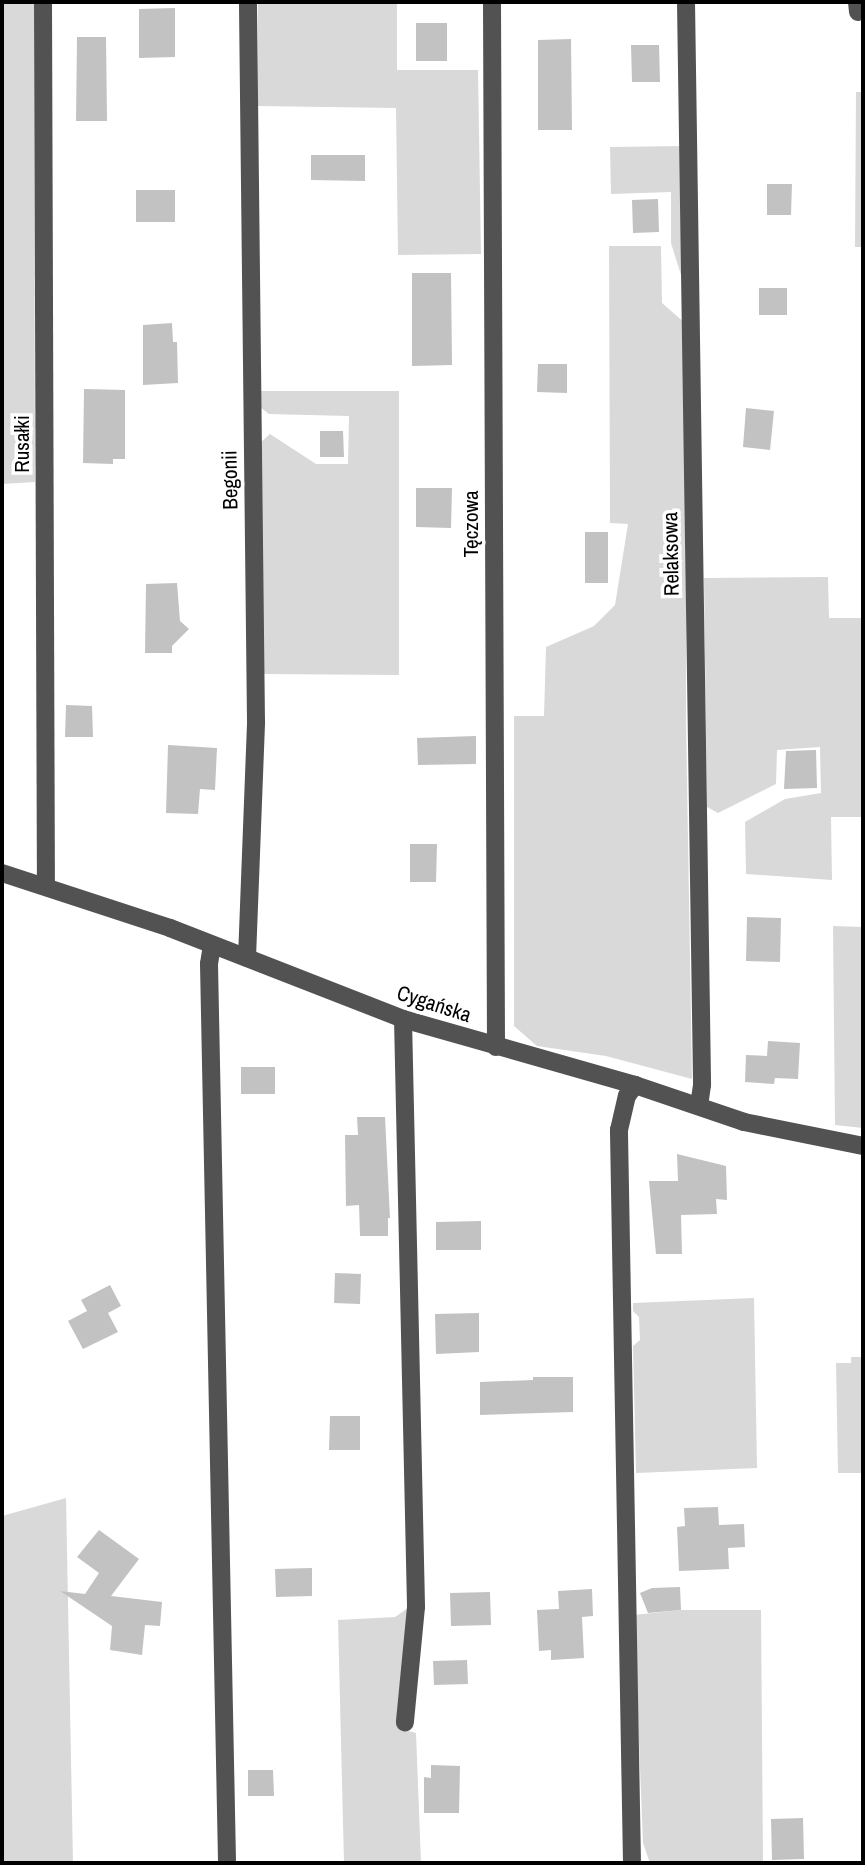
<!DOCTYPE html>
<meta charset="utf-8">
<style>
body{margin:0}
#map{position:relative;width:865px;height:1865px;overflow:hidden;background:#fff;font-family:"Archivo Narrow",sans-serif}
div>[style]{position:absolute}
.green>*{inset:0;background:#d9d9d9}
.building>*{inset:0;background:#c2c2c2}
.minor>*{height:18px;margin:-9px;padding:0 9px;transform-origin:9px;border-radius:9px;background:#525252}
span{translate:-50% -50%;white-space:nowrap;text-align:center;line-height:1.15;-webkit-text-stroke:7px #fff;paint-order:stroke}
.street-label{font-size:21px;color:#000}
.frame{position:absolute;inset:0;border:4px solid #000;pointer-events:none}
</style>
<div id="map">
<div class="green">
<div style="clip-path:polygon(2px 2px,34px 2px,35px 482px,2px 484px)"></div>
<div style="clip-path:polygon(258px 2px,397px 2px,397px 70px,478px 70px,481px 254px,398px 255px,396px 108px,258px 106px)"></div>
<div style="clip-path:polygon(856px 92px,863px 92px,863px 247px,855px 247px)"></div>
<div style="clip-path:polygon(685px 146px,686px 291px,671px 243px,671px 192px,611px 194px,610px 147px)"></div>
<div style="clip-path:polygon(609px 246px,661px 246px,662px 303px,686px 324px,686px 719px,692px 1079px,606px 1056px,537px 1046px,514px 1026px,514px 716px,544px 716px,546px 647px,594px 626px,615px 605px,628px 524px,610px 523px)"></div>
<div style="clip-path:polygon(260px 391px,399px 391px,399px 675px,261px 674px,260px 443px,270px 434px,316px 464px,348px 464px,349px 416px,269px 414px,260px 407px)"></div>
<div style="clip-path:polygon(828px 577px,829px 618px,863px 618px,863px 817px,831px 817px,832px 880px,746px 874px,745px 822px,785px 799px,821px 793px,820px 747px,777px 750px,776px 784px,718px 813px,707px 807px,704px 578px)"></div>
<div style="clip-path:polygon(833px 926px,863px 927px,863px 1128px,835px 1125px)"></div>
<div style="clip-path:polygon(754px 1298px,757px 1468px,636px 1473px,633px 1346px,640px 1340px,639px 1317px,633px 1311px,633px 1303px)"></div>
<div style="clip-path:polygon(851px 1357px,863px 1357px,863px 1473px,838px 1473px,836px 1363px,851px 1363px)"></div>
<div style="clip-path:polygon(66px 1498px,73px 1863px,2px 1863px,2px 1516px)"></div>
<div style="clip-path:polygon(408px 1608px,398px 1728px,416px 1733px,421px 1863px,344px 1863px,338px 1620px,395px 1617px)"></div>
<div style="clip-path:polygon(681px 1610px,761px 1610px,763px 1863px,650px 1863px,643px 1843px,634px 1615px)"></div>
</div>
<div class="building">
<div style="clip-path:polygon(175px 8px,175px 57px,139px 58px,139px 9px)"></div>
<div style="clip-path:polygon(416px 23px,447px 23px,447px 61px,416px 61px)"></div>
<div style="clip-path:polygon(77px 37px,106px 37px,107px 121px,76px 121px)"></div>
<div style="clip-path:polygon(571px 39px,572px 130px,538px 130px,538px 40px)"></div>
<div style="clip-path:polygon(631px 45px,659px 45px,660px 82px,632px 82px)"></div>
<div style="clip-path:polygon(311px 155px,365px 155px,365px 181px,311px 180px)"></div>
<div style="clip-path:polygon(767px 184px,792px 184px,791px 215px,767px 215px)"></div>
<div style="clip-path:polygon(136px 190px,175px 190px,175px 222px,136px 222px)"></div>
<div style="clip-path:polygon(658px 199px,659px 232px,633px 233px,632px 200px)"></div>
<div style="clip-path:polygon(412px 273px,451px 273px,452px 365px,412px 366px)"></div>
<div style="clip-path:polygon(759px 288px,787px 288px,787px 315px,759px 315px)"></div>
<div style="clip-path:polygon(172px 323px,173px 342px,177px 342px,178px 383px,143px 385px,143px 325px)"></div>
<div style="clip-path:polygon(538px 364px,567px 364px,567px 393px,537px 392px)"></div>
<div style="clip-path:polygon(84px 389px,125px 390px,125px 459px,113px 459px,113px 464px,83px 463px)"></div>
<div style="clip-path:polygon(746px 408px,774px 411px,770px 450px,743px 447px)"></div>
<div style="clip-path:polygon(320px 431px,343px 431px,344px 457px,320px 457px)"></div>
<div style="clip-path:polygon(416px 488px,452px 488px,451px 528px,416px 527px)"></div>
<div style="clip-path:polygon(585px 532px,608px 532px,608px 583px,585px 583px)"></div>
<div style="clip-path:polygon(177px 583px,180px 621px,189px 629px,172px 646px,172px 653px,145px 653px,146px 584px)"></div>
<div style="clip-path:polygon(66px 705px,92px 706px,93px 737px,65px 737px)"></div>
<div style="clip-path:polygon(476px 736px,476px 764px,418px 765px,417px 738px)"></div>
<div style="clip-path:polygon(168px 745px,217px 748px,215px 790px,200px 789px,198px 814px,166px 813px)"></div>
<div style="clip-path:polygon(816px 750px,817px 788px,784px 789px,786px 751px)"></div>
<div style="clip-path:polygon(410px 844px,437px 844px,436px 882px,410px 882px)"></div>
<div style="clip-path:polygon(747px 917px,781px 918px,780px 962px,746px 961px)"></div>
<div style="clip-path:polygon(768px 1041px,800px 1043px,798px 1079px,775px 1078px,774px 1084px,745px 1082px,746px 1055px,767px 1056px)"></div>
<div style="clip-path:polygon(241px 1067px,275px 1067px,275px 1094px,241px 1094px)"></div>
<div style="clip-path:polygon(357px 1117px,385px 1117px,390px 1218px,388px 1218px,388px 1236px,360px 1236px,359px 1205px,346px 1206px,345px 1135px,358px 1135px)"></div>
<div style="clip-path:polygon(677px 1154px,726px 1166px,727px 1200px,716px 1199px,717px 1214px,681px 1215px,682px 1254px,656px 1254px,649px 1181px,678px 1181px)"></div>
<div style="clip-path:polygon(481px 1221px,481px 1250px,436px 1250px,436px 1222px)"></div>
<div style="clip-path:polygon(335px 1273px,361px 1274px,360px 1304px,334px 1303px)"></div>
<div style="clip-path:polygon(110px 1285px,121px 1306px,108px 1313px,118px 1332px,83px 1349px,68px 1321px,87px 1311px,81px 1300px)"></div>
<div style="clip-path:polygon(479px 1313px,479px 1352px,436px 1354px,435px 1314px)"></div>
<div style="clip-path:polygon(533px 1377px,573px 1377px,573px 1412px,480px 1415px,480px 1382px,533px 1380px)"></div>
<div style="clip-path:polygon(330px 1416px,360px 1416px,360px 1450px,329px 1450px)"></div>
<div style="clip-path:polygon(718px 1507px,719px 1525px,744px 1524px,745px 1547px,728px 1548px,729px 1569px,679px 1571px,677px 1527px,685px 1526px,684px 1508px)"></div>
<div style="clip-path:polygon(99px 1530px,139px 1559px,111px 1596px,162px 1602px,160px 1626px,145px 1625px,142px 1655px,110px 1650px,112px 1626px,60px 1591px,85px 1594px,99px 1573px,77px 1557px)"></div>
<div style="clip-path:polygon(312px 1568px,312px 1596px,276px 1597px,275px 1569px)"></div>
<div style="clip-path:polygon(680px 1587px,681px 1610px,648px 1613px,640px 1593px,652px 1588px)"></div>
<div style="clip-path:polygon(592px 1589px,593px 1616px,582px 1617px,584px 1658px,551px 1660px,551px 1650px,539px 1651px,537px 1610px,559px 1609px,558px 1591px)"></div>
<div style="clip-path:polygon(490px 1592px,491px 1625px,451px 1626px,450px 1593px)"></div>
<div style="clip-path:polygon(467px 1660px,468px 1684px,434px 1685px,433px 1661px)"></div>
<div style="clip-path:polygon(431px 1765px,460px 1766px,459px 1813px,424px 1813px,424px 1777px,431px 1778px)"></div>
<div style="clip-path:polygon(248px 1770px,273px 1770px,274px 1796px,248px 1796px)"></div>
<div style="clip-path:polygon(803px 1818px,804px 1859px,772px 1860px,771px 1819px)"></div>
</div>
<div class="minor">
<div style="left:43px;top:2px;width:884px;rotate:89.81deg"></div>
<div style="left:492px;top:2px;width:1045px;rotate:89.78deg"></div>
<div style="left:686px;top:2px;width:1083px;rotate:89.15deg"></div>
<div style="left:702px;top:1085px;width:21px;rotate:98deg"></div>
<div style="left:857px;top:2px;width:10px;rotate:84deg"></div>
<div style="left:2px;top:873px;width:177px;rotate:18.1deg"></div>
<div style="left:170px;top:928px;width:250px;rotate:21.3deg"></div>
<div style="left:403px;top:1019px;width:241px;rotate:15.9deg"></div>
<div style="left:635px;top:1085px;width:115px;rotate:18.7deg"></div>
<div style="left:744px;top:1122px;width:121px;rotate:11.4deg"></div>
<div style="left:212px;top:945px;width:19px;rotate:99deg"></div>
<div style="left:209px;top:964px;width:899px;rotate:88.85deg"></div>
<div style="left:247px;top:958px;width:236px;rotate:-87.8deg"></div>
<div style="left:256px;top:722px;width:720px;rotate:-90.64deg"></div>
<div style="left:403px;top:1019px;width:588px;rotate:88.73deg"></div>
<div style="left:416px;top:1607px;width:116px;rotate:95.5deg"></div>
<div style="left:632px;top:1863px;width:733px;rotate:-91.02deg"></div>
<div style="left:619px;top:1130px;width:35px;rotate:-77deg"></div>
<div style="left:627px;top:1096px;width:14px;rotate:-54deg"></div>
</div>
<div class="street-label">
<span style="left:22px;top:444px;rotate:-90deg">Rusałki</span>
<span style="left:230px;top:480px;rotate:-91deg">Begonii</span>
<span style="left:471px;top:524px;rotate:-90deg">Tęczowa</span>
<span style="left:671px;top:554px;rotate:-91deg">Relaksowa</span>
<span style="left:434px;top:1004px;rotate:18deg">Cygańska</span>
</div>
<div class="frame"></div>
</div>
